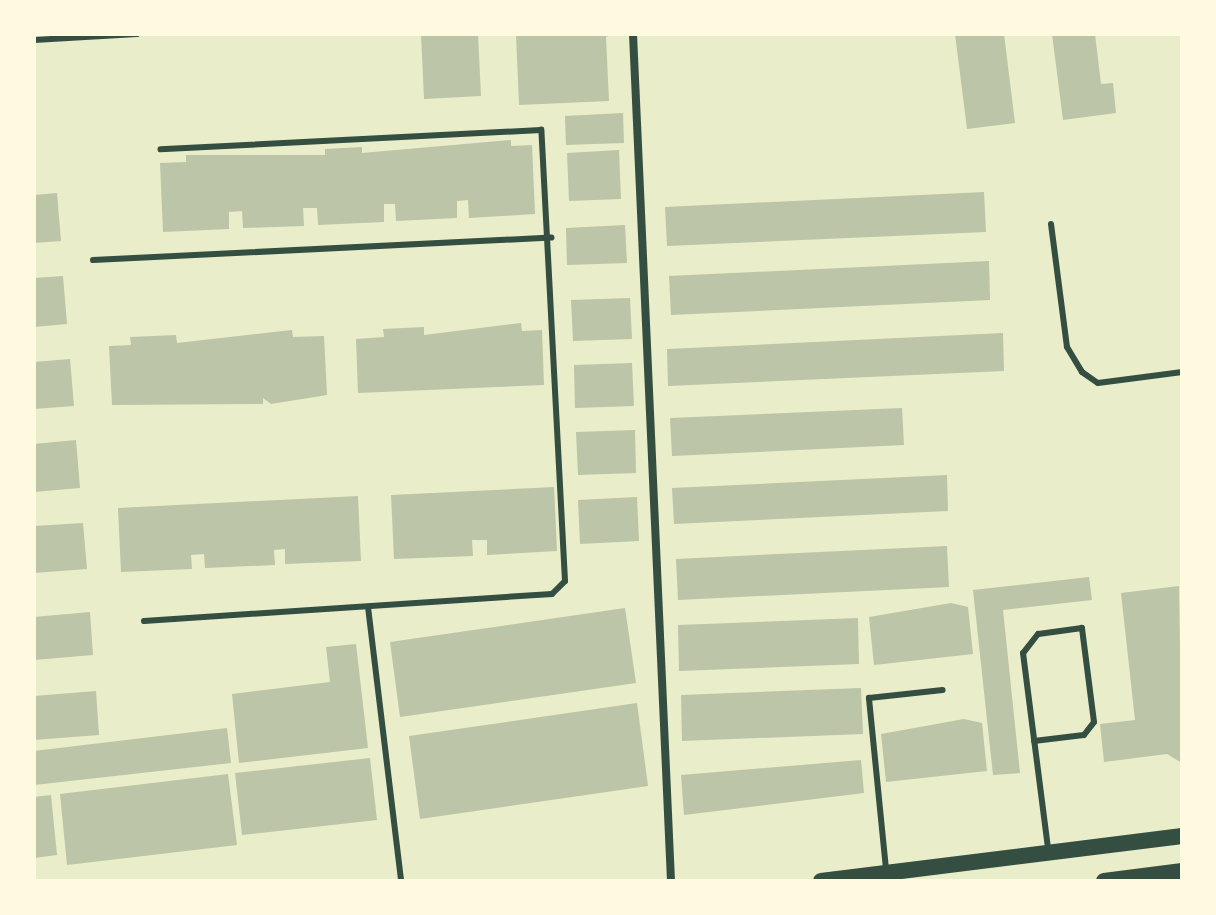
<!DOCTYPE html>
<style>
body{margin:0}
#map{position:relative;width:1216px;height:915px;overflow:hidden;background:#e9edc9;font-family:"Nunito Sans",sans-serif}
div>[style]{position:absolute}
.building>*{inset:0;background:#bcc5a7}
.service>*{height:6px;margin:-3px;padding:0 3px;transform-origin:3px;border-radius:3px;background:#344e41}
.minor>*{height:8px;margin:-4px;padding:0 4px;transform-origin:4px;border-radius:4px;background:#344e41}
.secondary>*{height:16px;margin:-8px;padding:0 8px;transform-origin:8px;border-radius:8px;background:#344e41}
span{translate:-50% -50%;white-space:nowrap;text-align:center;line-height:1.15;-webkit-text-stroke:7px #fefae0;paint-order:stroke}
.frame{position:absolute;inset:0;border:36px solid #fefae0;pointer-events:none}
</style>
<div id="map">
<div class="building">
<div style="clip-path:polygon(421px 34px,478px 34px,481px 96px,424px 99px)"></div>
<div style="clip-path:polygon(516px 34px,614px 34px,606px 37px,609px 101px,519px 105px)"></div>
<div style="clip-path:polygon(955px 34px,1004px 34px,1015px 123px,967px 129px)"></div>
<div style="clip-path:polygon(1052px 34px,1095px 34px,1101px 84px,1113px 83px,1116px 113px,1063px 120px)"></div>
<div style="clip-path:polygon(623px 113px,624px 143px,566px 145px,565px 116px)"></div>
<div style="clip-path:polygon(511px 140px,511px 146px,532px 145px,535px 214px,469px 218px,468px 200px,457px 201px,457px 218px,396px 221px,395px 204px,384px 204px,384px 222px,318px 225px,317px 208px,303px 208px,304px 226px,243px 228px,242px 211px,229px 212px,229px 229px,163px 232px,160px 163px,186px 162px,186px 155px,325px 155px,325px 149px,362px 147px,362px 153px)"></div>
<div style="clip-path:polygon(619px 150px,621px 199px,569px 201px,567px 153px)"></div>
<div style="clip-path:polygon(984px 192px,986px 232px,667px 246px,665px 207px)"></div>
<div style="clip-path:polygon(57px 193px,61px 241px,34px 243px,34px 195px)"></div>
<div style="clip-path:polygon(625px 225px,627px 263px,567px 265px,566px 228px)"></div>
<div style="clip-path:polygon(989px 261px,990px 300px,671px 315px,669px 276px)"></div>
<div style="clip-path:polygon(63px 276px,67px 324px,34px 327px,34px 278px)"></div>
<div style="clip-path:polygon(630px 298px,632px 339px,573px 341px,571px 300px)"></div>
<div style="clip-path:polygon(521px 323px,522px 331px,542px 330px,544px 385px,358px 393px,356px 339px,384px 337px,383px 329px,424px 327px,424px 335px)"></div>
<div style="clip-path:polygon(292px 330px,293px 337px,324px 336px,327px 395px,271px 404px,263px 398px,263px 404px,112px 405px,109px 346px,131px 345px,130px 337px,176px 335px,177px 343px)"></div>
<div style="clip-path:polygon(1003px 333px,1004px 371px,668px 386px,667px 349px)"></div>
<div style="clip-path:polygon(70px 359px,74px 406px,34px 409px,34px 362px)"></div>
<div style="clip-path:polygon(632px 363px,634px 406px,575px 408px,574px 365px)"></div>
<div style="clip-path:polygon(902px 408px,904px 445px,672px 456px,670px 418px)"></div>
<div style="clip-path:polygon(635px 430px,636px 473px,578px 475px,576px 432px)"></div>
<div style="clip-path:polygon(76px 440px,80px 488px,34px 492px,34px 444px)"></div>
<div style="clip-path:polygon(947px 475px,948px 511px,674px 524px,672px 488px)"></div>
<div style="clip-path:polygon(554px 487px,557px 551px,487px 555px,487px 540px,472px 540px,473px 556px,394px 559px,391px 495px)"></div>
<div style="clip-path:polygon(358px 496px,361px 561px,285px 564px,285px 549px,274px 550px,275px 565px,205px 568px,204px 554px,191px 555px,192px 569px,121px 572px,118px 508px)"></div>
<div style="clip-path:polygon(637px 497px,639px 541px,580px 544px,578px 500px)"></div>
<div style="clip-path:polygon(83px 523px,87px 569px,34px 573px,34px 526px)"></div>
<div style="clip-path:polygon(947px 546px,949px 587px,678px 600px,676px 559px)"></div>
<div style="clip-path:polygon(1089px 577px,1092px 600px,1003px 610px,1020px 773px,993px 775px,973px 590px)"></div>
<div style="clip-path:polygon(1179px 586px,1182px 763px,1167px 754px,1104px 762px,1100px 724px,1135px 720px,1121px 593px)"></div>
<div style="clip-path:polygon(951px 603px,968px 607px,973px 654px,874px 665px,869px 617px)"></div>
<div style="clip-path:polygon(625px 608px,636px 683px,400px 717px,390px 642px)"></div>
<div style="clip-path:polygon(90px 612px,93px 655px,34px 660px,34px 617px)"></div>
<div style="clip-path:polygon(858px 618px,859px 664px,679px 671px,678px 625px)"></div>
<div style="clip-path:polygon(356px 644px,368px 748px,239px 763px,232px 694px,330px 682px,326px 647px)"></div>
<div style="clip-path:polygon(861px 688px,863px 734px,682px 741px,681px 695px)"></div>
<div style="clip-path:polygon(96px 691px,99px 735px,34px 740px,34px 696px)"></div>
<div style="clip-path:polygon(637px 703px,648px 786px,420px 819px,409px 736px)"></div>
<div style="clip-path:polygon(964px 719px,982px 723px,987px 771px,886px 782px,881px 734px)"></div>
<div style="clip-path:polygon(227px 728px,231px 763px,34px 785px,34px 751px)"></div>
<div style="clip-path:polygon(370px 758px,377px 820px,242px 835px,235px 773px)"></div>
<div style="clip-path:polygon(861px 760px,864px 793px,684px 815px,681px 775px)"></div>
<div style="clip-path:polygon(228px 774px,237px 845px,67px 865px,60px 794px)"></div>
<div style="clip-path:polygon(51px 795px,57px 855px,34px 858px,34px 797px)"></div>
</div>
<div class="service">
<div style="left:34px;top:40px;width:103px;rotate:-3.3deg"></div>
<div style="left:1051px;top:224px;width:124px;rotate:82.6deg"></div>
<div style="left:1067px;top:347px;width:29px;rotate:59deg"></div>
<div style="left:1082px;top:372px;width:19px;rotate:35deg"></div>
<div style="left:1098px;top:383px;width:85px;rotate:-7.5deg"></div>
<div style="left:93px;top:260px;width:459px;rotate:-2.8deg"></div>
<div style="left:368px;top:607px;width:276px;rotate:83.1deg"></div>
<div style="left:144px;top:621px;width:409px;rotate:-3.8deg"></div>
<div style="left:552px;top:594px;width:18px;rotate:-45deg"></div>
<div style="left:565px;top:581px;width:452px;rotate:-93deg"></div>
<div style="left:541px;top:130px;width:381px;rotate:177.1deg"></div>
<div style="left:1034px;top:741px;width:50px;rotate:-6.8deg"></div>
<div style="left:1084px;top:735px;width:16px;rotate:-52deg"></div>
<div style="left:1094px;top:722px;width:95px;rotate:-97.3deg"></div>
<div style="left:1082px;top:628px;width:44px;rotate:172.2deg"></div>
<div style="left:1038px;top:634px;width:24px;rotate:128deg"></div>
<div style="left:1023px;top:653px;width:198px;rotate:82.7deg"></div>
<div style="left:886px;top:869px;width:172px;rotate:-95.7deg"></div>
<div style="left:869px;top:698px;width:74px;rotate:-6.2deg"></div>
</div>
<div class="minor">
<div style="left:633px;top:34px;width:848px;rotate:87.43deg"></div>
</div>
<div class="secondary">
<div style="left:821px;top:881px;width:364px;rotate:-7.1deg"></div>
<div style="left:1104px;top:881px;width:79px;rotate:-7.3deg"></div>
</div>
<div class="frame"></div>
</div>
